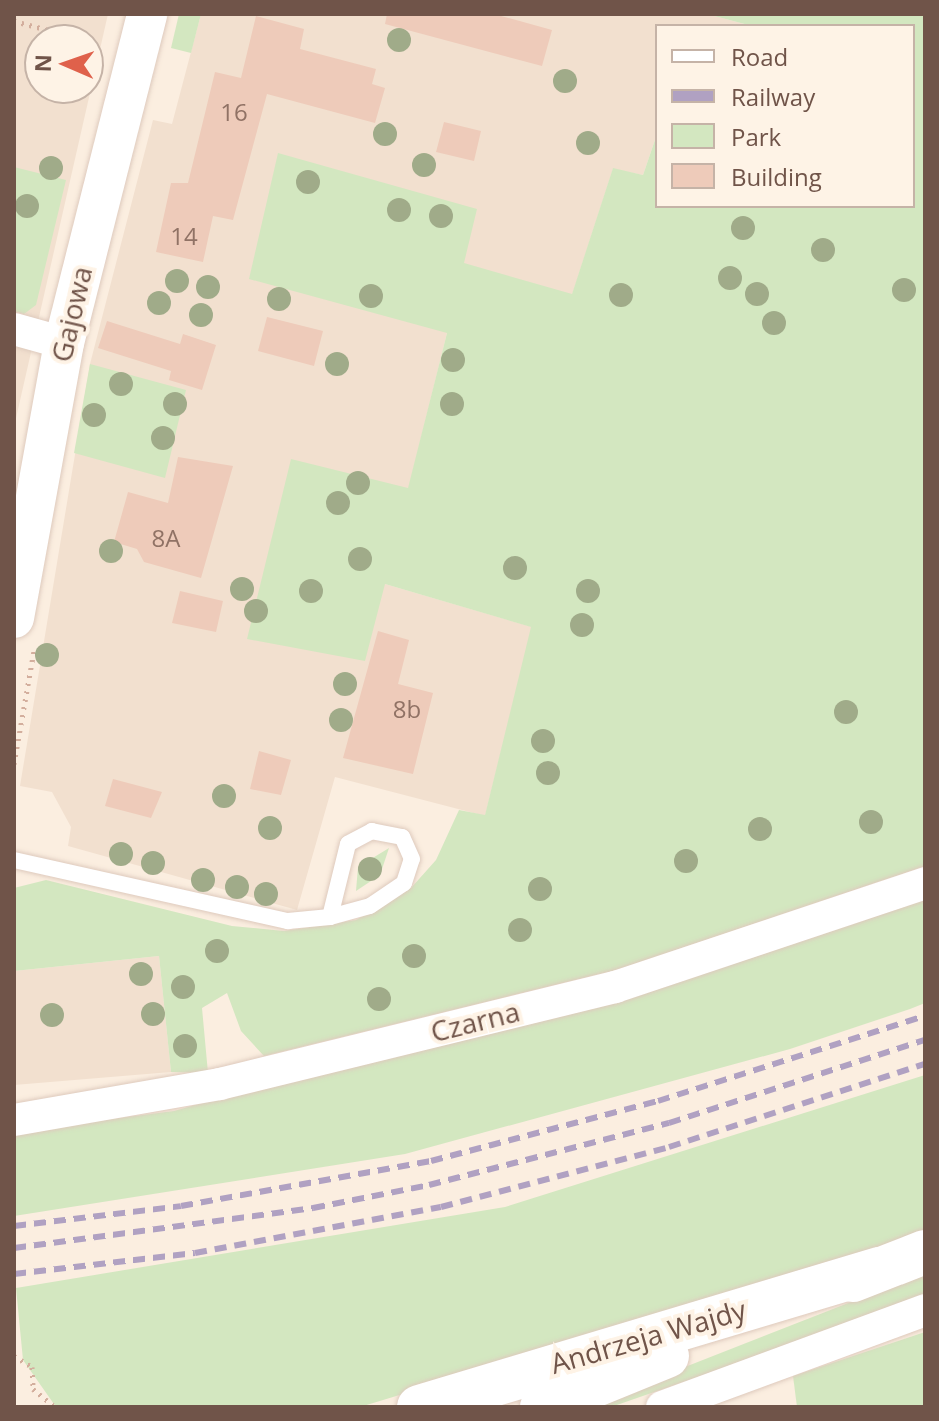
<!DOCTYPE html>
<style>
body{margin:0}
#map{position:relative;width:939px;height:1421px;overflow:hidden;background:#fbeee0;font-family:"Open Sans",sans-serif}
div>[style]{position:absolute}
.residential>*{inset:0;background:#f2e0cf}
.green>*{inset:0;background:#d3e7c0}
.building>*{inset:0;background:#eecbba}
.path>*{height:5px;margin-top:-2.5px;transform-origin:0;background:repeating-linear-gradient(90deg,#d3ae9d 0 2px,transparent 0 8px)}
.roads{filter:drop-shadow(0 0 2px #decabd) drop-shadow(0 0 2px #decabd)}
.service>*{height:16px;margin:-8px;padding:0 8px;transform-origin:8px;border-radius:8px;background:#fff}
.minor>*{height:32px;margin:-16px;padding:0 16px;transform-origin:16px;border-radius:16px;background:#fff}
.tertiary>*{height:40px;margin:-20px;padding:0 20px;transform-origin:20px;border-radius:20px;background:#fff}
.secondary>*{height:44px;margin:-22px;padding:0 22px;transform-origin:22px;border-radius:22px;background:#fff}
.rail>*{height:6px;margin-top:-3px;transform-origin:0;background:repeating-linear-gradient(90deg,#b0a1c2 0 12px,transparent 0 20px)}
.trees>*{width:24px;height:24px;margin:-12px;border-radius:50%;background:#a0ab89}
span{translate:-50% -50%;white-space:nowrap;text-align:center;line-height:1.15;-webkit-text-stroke:8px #fef3e6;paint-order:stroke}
.number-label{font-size:24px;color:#907265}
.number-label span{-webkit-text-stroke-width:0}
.street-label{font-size:28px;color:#705449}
.frame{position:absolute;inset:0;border:16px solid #705449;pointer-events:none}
.legend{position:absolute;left:655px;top:24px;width:260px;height:184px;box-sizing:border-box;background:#fef3e6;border:2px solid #c5b3a7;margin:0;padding:10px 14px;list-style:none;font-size:24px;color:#705449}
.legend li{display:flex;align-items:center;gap:16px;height:40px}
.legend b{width:40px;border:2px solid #c5b3a7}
.north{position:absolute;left:24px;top:24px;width:80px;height:80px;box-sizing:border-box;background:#fef3e6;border:2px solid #c5b3a7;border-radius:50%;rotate:272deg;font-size:22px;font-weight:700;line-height:32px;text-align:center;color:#705449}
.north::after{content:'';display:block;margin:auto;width:28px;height:36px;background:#df614b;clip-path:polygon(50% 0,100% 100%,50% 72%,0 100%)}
</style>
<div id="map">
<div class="residential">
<div style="clip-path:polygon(evenodd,14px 14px,108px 14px,14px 427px,14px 14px,40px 40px,88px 40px,88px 88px,40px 88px,40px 40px)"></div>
<div style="clip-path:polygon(201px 14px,707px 14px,752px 26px,657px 26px,657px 134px,643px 175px,613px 169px,572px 295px,464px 264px,385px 584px,532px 627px,485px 816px,335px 777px,297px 910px,68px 846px,71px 827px,52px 792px,20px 786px,90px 364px,153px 120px,172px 124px)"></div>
<div style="clip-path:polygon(159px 956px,171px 1072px,14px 1085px,14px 971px)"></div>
</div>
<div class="green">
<div style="clip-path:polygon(179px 14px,201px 14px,191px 53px,171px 48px)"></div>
<div style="clip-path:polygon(707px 14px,925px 14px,925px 866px,620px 969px,264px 1056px,241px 1031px,227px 993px,202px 1008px,208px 1073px,171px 1072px,159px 956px,14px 971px,14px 888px,46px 880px,232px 926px,284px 931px,356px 920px,411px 888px,436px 860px,459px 810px,485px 815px,531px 627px,385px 584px,365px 661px,247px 639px,291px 459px,408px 488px,447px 333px,249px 279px,278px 153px,477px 209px,464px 263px,572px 294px,613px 168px,643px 175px,657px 134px,657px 206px,913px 206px,913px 26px,752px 26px)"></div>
<div style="clip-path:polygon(14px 167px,66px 180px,36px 305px,24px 314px,14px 311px)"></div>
<div style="clip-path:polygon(90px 364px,186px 390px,165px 478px,74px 453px)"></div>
<div style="clip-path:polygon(389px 848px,380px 875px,356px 891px,358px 867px)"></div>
<div style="clip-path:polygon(925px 897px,925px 1003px,910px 1009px,790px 1049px,405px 1154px,14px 1216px,16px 1131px,174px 1111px)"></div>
<div style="clip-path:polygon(925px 1075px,925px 1232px,879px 1250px,360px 1407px,56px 1407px,23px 1360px,16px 1288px,505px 1207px)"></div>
<div style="clip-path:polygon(925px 1273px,925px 1298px,611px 1407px,583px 1407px)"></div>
<div style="clip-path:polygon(925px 1332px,925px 1407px,797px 1407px,793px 1376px)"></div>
</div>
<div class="building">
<div style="clip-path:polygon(387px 14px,494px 14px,552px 30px,542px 66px,385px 24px)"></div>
<div style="clip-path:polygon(256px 16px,304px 29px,300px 49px,376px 69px,372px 84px,385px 88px,375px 123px,267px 94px,233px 220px,213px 216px,203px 262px,156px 252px,171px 183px,188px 183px,215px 72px,241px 78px)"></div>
<div style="clip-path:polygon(444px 122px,481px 131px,474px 161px,436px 152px)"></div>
<div style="clip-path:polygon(267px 317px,323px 331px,314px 366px,258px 351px)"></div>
<div style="clip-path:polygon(107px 321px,180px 344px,183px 334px,216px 345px,202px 390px,169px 380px,171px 371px,98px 348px)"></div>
<div style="clip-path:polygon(178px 457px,233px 466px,201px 578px,144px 562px,137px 549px,114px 542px,128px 492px,168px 503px)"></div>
<div style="clip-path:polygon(180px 591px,223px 601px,216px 632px,172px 623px)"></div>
<div style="clip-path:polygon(378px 631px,409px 640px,398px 684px,433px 693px,413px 774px,343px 758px)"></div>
<div style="clip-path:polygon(259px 751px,291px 760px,281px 795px,250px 789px)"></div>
<div style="clip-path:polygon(113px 779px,162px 792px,151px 818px,105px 806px)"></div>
</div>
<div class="path">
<div style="left:14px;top:21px;width:75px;rotate:14.6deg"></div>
<div style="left:14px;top:764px;width:115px;rotate:-80deg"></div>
<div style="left:14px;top:1356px;width:21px;rotate:31deg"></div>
<div style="left:32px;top:1367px;width:22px;rotate:87deg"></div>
<div style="left:33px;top:1389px;width:28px;rotate:39deg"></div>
</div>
<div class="roads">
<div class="service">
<div style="left:14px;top:860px;width:281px;rotate:12.6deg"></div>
<div style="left:288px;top:921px;width:42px;rotate:-5.4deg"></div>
<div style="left:330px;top:917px;width:41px;rotate:-15.4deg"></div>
<div style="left:370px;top:906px;width:41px;rotate:-34.1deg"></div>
<div style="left:404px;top:883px;width:25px;rotate:-72deg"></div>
<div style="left:412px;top:859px;width:24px;rotate:-114deg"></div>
<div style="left:402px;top:837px;width:31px;rotate:-169deg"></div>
<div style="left:372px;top:831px;width:27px;rotate:152deg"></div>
<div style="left:348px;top:844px;width:75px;rotate:103.9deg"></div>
</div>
<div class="minor">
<div style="left:14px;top:329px;width:52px;rotate:15.6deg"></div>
<div style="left:14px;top:1120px;width:209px;rotate:-9.9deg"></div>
<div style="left:220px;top:1084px;width:407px;rotate:-13.8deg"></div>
<div style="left:615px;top:987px;width:327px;rotate:-18.5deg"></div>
<div style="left:662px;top:1407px;width:280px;rotate:-20.2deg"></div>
</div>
<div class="tertiary">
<div style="left:14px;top:618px;width:280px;rotate:-79.7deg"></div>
<div style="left:64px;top:343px;width:339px;rotate:-75.8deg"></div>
</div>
<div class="secondary">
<div style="left:853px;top:1280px;width:77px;rotate:-21.3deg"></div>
<div style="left:419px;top:1407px;width:480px;rotate:-16.7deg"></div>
<div style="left:542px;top:1407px;width:135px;rotate:-22.2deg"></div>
</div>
</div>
<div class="rail">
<div style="left:14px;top:1226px;width:168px;rotate:-6.8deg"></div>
<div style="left:181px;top:1206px;width:254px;rotate:-10.2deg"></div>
<div style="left:431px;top:1161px;width:235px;rotate:-14.8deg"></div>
<div style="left:658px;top:1101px;width:280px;rotate:-17.7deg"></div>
<div style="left:14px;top:1248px;width:302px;rotate:-7.6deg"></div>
<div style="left:313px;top:1208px;width:118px;rotate:-11.2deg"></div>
<div style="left:429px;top:1185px;width:248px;rotate:-14.5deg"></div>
<div style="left:669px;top:1123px;width:269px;rotate:-18deg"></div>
<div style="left:14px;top:1274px;width:182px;rotate:-6.6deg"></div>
<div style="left:195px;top:1253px;width:250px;rotate:-10.6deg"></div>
<div style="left:441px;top:1207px;width:236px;rotate:-14.7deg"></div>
<div style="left:669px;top:1147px;width:269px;rotate:-18deg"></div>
</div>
<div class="trees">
<div style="left:399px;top:40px"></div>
<div style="left:565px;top:81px"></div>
<div style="left:385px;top:134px"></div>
<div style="left:588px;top:143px"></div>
<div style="left:424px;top:165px"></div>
<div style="left:51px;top:168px"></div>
<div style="left:308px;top:182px"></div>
<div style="left:27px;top:206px"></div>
<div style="left:399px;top:210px"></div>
<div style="left:441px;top:216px"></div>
<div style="left:743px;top:228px"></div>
<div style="left:823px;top:250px"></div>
<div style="left:730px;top:278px"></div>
<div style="left:177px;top:281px"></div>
<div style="left:208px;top:287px"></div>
<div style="left:904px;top:290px"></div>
<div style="left:757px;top:294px"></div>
<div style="left:621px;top:295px"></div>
<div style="left:371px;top:296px"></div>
<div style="left:279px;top:299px"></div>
<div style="left:159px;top:303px"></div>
<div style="left:201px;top:315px"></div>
<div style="left:774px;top:323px"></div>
<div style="left:453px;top:360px"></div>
<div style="left:337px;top:364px"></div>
<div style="left:121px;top:384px"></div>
<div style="left:175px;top:404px"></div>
<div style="left:452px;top:404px"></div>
<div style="left:94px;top:415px"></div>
<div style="left:163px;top:438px"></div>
<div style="left:358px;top:483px"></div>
<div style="left:338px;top:503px"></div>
<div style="left:111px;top:551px"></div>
<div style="left:360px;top:559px"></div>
<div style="left:515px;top:568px"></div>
<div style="left:242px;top:589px"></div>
<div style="left:311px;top:591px"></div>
<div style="left:588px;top:591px"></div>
<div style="left:256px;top:611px"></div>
<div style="left:582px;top:625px"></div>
<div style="left:47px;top:655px"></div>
<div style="left:345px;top:684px"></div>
<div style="left:846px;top:712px"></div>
<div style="left:341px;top:720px"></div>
<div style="left:543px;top:741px"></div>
<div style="left:548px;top:773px"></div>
<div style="left:224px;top:796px"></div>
<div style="left:871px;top:822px"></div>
<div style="left:270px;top:828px"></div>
<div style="left:760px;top:829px"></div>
<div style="left:121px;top:854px"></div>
<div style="left:686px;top:861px"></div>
<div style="left:153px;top:863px"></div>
<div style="left:370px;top:869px"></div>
<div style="left:203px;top:880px"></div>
<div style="left:237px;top:887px"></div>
<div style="left:540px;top:889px"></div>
<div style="left:266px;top:894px"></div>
<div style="left:520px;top:930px"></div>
<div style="left:217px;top:951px"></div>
<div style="left:414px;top:956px"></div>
<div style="left:141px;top:974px"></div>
<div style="left:183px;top:987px"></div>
<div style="left:379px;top:999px"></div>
<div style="left:153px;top:1014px"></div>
<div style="left:52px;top:1015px"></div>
<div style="left:185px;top:1046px"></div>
</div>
<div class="number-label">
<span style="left:234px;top:112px">16</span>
<span style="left:184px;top:236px">14</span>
<span style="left:166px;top:538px">8A</span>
<span style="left:407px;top:709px">8b</span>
</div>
<div class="street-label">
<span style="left:71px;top:314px;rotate:-77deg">Gajowa</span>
<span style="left:475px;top:1021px;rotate:-14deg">Czarna</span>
<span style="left:648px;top:1336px;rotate:-16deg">Andrzeja Wajdy</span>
</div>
<div class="frame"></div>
<ul class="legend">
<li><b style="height:10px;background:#fff"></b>Road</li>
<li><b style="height:10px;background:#b0a1c2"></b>Railway</li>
<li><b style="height:22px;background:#d3e7c0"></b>Park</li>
<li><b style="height:22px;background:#eecbba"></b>Building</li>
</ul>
<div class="north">N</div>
</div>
